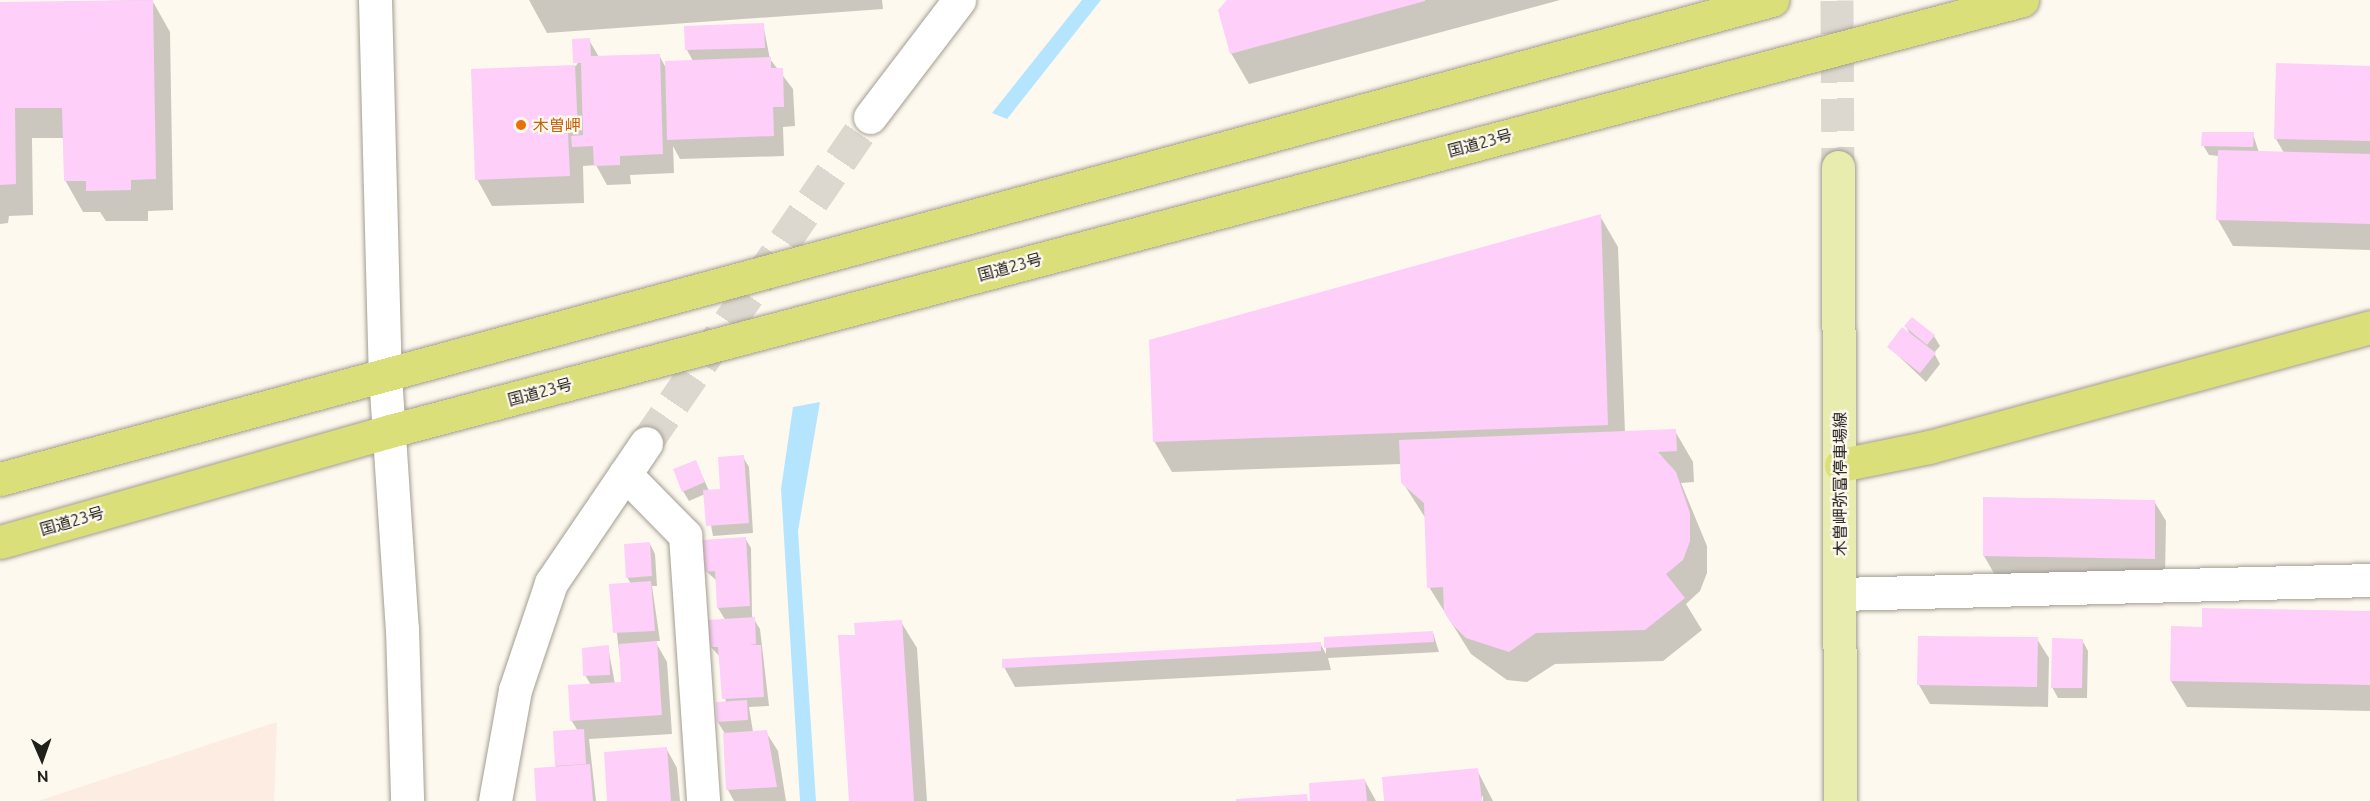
<!DOCTYPE html>
<meta charset="utf-8">
<style>
body{margin:0}
#map{position:relative;width:2370px;height:801px;overflow:hidden;background:#fef9ef;font-family:Ubuntu,"Noto Sans JP",sans-serif}
div>[style]{position:absolute}
.industrial>*{inset:0;background:#fdece1}
.water>*{inset:0;background:#b5e5fe}
.shadow>*{inset:0;background:#0003}
.building>*{inset:0;background:#fdcff9}
.minor-tunnel>*{height:33px;margin-top:-16.5px;transform-origin:0;background:repeating-linear-gradient(90deg,#ddd8cf 0 33px,transparent 0 49px)}
.major-tunnel>*{height:33px;margin-top:-16.5px;transform-origin:0;background:repeating-linear-gradient(90deg,#ddd8cf 0 33px,transparent 0 49px)}
.roads{filter:drop-shadow(0 0 2px #a39d91) drop-shadow(0 0 2px #a39d91)}
.minor>*{height:33px;margin:-16.5px;padding:0 16.5px;transform-origin:16.5px;border-radius:16.5px;background:#fff}
.major>*{height:33px;margin:-16.5px;padding:0 16.5px;transform-origin:16.5px;border-radius:16.5px;background:#e9ecaf}
.highway>*{height:33px;margin:-16.5px;padding:0 16.5px;transform-origin:16.5px;border-radius:16.5px;background:#dbdf79}
.dots>*{width:16px;height:16px;translate:-50% -50%;box-sizing:border-box;border:3px solid #fef9ef;border-radius:50%}
span{translate:-50% -50%;white-space:nowrap;text-align:center;line-height:1.15;-webkit-text-stroke:4.5px #fef9ef;paint-order:stroke}
.food-label{font-size:16px;color:#c56008}
.left{translate:0 -50%;text-align:left}
.street-label{font-size:16px;color:#22201b}
.north{position:absolute;left:12px;top:729px;width:60px;height:60px;-webkit-text-stroke:4px #fef9ef;paint-order:stroke;rotate:178deg;font-size:16px;font-weight:700;line-height:24px;text-align:center;color:#22201b}
.north::after{content:'';display:block;margin:auto;width:21px;height:27px;background:#22201b;clip-path:polygon(50% 0,100% 100%,50% 72%,0 100%)}
</style>
<div id="map">
<div class="industrial">
<div style="clip-path:polygon(277px 722px,274px 801px,38px 801px)"></div>
</div>
<div class="water">
<div style="clip-path:polygon(1082px 0,1101px 0,1007px 119px,992px 113px)"></div>
<div style="clip-path:polygon(820px 402px,798px 531px,816px 801px,800px 801px,781px 489px,793px 407px)"></div>
</div>
<div class="shadow">
<div style="clip-path:polygon(152px 0,170px 32px,173px 210px,148px 211px,148px 221px,106px 221px,100px 212px,83px 212px,65px 180px,64px 138px,32px 138px,33px 215px,9px 216px,8px 223px,0 224px,0 3px)"></div>
<div style="clip-path:polygon(529px 0,882px 0,883px 9px,547px 33px)"></div>
<div style="clip-path:polygon(1229px 0,1560px 0,1249px 84px,1231px 53px)"></div>
<div style="clip-path:polygon(763px 24px,770px 59px,793px 89px,795px 126px,783px 127px,784px 156px,680px 159px,673px 146px,674px 173px,630px 175px,631px 184px,607px 185px,596px 165px,583px 166px,584px 203px,492px 206px,477px 179px,473px 70px,576px 66px,589px 40px,599px 57px,659px 55px,666px 68px,693px 61px,687px 50px)"></div>
<div style="clip-path:polygon(2370px 67px,2370px 250px,2233px 246px,2218px 220px,2219px 156px,2209px 155px,2203px 145px,2253px 134px,2259px 153px,2284px 153px,2276px 139px)"></div>
<div style="clip-path:polygon(1600px 216px,1618px 247px,1625px 433px,1675px 431px,1693px 462px,1694px 482px,1681px 483px,1707px 546px,1707px 573px,1700px 591px,1686px 604px,1702px 630px,1663px 661px,1555px 664px,1527px 682px,1507px 680px,1471px 654px,1429px 587px,1426px 519px,1403px 483px,1402px 464px,1172px 472px,1154px 441px)"></div>
<div style="clip-path:polygon(1906px 327px,1934px 336px,1940px 346px,1934px 353px,1940px 364px,1926px 382px,1889px 347px,1912px 337px)"></div>
<div style="clip-path:polygon(743px 457px,749px 467px,753px 533px,713px 536px,705px 494px,689px 501px,683px 491px,696px 462px,709px 491px,721px 490px)"></div>
<div style="clip-path:polygon(2154px 501px,2166px 521px,2165px 578px,1995px 575px,1984px 556px)"></div>
<div style="clip-path:polygon(745px 538px,751px 548px,752px 616px,760px 629px,769px 706px,749px 707px,753px 732px,766px 732px,778px 751px,786px 801px,734px 801px,728px 790px,725px 734px,718px 722px,726px 703px,720px 657px,711px 647px,726px 621px,718px 608px,717px 581px,706px 571px)"></div>
<div style="clip-path:polygon(650px 544px,655px 554px,657px 586px,652px 586px,660px 641px,655px 641px,667px 662px,672px 734px,589px 739px,596px 801px,538px 801px,556px 768px,554px 732px,578px 731px,571px 720px,591px 685px,585px 675px,608px 647px,615px 684px,623px 683px,611px 586px,631px 584px,627px 577px)"></div>
<div style="clip-path:polygon(2370px 613px,2370px 711px,2187px 707px,2171px 681px,2204px 628px)"></div>
<div style="clip-path:polygon(901px 622px,917px 648px,927px 801px,850px 801px,856px 636px)"></div>
<div style="clip-path:polygon(1433px 633px,1439px 652px,1328px 658px,1331px 670px,1015px 687px,1004px 667px,1320px 643px,1326px 654px,1326px 639px)"></div>
<div style="clip-path:polygon(2037px 639px,2049px 658px,2048px 707px,1930px 704px,1919px 685px)"></div>
<div style="clip-path:polygon(2082px 640px,2088px 651px,2087px 698px,2058px 698px,2052px 687px)"></div>
<div style="clip-path:polygon(666px 748px,677px 768px,680px 801px,608px 801px)"></div>
<div style="clip-path:polygon(1477px 770px,1493px 801px,1483px 801px,1483px 795px,1480px 801px,1385px 801px)"></div>
<div style="clip-path:polygon(1365px 781px,1376px 801px,1311px 801px)"></div>
</div>
<div class="building">
<div style="clip-path:polygon(153px 0,156px 179px,131px 180px,131px 190px,86px 191px,86px 181px,64px 181px,62px 108px,15px 108px,16px 184px,0 185px,0 2px)"></div>
<div style="clip-path:polygon(1227px 0,1425px 0,1425px 1px,1230px 54px,1218px 10px)"></div>
<div style="clip-path:polygon(764px 23px,765px 48px,685px 50px,684px 26px)"></div>
<div style="clip-path:polygon(590px 38px,591px 56px,660px 54px,663px 154px,620px 156px,620px 165px,594px 166px,593px 146px,572px 147px,571px 136px,583px 135px,581px 63px,573px 63px,572px 39px)"></div>
<div style="clip-path:polygon(771px 57px,771px 68px,783px 68px,784px 107px,773px 107px,774px 136px,667px 140px,665px 61px)"></div>
<div style="clip-path:polygon(2276px 63px,2370px 66px,2370px 141px,2274px 139px)"></div>
<div style="clip-path:polygon(575px 65px,578px 132px,568px 133px,570px 176px,475px 180px,471px 69px)"></div>
<div style="clip-path:polygon(2202px 132px,2254px 132px,2253px 147px,2201px 146px)"></div>
<div style="clip-path:polygon(2218px 150px,2370px 154px,2370px 224px,2216px 220px)"></div>
<div style="clip-path:polygon(1601px 214px,1608px 425px,1153px 442px,1149px 340px)"></div>
<div style="clip-path:polygon(1912px 317px,1935px 335px,1927px 345px,1904px 326px)"></div>
<div style="clip-path:polygon(1902px 327px,1936px 353px,1920px 373px,1887px 347px)"></div>
<div style="clip-path:polygon(1676px 429px,1677px 451px,1658px 452px,1676px 472px,1690px 513px,1690px 541px,1683px 560px,1666px 574px,1685px 598px,1645px 630px,1536px 633px,1509px 652px,1466px 638px,1451px 623px,1444px 612px,1443px 587px,1427px 588px,1424px 503px,1401px 483px,1399px 440px)"></div>
<div style="clip-path:polygon(744px 455px,749px 523px,706px 526px,703px 490px,720px 489px,718px 457px)"></div>
<div style="clip-path:polygon(696px 460px,705px 482px,682px 492px,673px 469px)"></div>
<div style="clip-path:polygon(1983px 497px,2155px 500px,2155px 559px,1983px 556px)"></div>
<div style="clip-path:polygon(746px 537px,750px 606px,717px 608px,715px 571px,705px 572px,702px 540px)"></div>
<div style="clip-path:polygon(650px 542px,652px 576px,626px 578px,624px 544px)"></div>
<div style="clip-path:polygon(651px 581px,655px 631px,613px 633px,609px 584px)"></div>
<div style="clip-path:polygon(2202px 608px,2370px 611px,2370px 685px,2170px 681px,2171px 626px,2202px 627px)"></div>
<div style="clip-path:polygon(755px 617px,756px 644px,749px 645px,761px 645px,764px 697px,722px 699px,718px 647px,710px 647px,708px 620px)"></div>
<div style="clip-path:polygon(902px 620px,914px 801px,849px 801px,838px 635px,855px 635px,854px 623px)"></div>
<div style="clip-path:polygon(1433px 631px,1434px 642px,1324px 648px,1324px 637px)"></div>
<div style="clip-path:polygon(1918px 636px,2038px 637px,2037px 687px,1917px 685px)"></div>
<div style="clip-path:polygon(2052px 638px,2083px 639px,2082px 688px,2051px 688px)"></div>
<div style="clip-path:polygon(657px 641px,662px 715px,570px 721px,568px 685px,621px 682px,619px 644px)"></div>
<div style="clip-path:polygon(1321px 642px,1321px 651px,1002px 668px,1002px 659px)"></div>
<div style="clip-path:polygon(609px 645px,610px 675px,583px 676px,582px 648px)"></div>
<div style="clip-path:polygon(747px 700px,748px 720px,717px 722px,716px 702px)"></div>
<div style="clip-path:polygon(584px 729px,586px 764px,555px 766px,553px 731px)"></div>
<div style="clip-path:polygon(767px 730px,777px 787px,726px 790px,723px 733px)"></div>
<div style="clip-path:polygon(667px 747px,671px 801px,607px 801px,604px 752px)"></div>
<div style="clip-path:polygon(590px 764px,593px 801px,536px 801px,534px 768px)"></div>
<div style="clip-path:polygon(1478px 768px,1482px 801px,1384px 801px,1382px 777px)"></div>
<div style="clip-path:polygon(1365px 779px,1367px 801px,1310px 801px,1309px 783px)"></div>
<div style="clip-path:polygon(1307px 794px,1308px 801px,1236px 801px,1236px 799px)"></div>
</div>
<div class="minor-tunnel">
<div style="left:646px;top:443px;width:396px;rotate:-55.5deg"></div>
</div>
<div class="major-tunnel">
<div style="left:1837px;top:0;width:167px;rotate:89.7deg"></div>
</div>
<div class="roads">
<div class="minor">
<div style="left:375px;top:0;width:375px;rotate:88.5deg"></div>
<div style="left:385px;top:375px;width:254px;rotate:86.2deg"></div>
<div style="left:402px;top:628px;width:173px;rotate:88.3deg"></div>
<div style="left:870px;top:117px;width:147px;rotate:-52.7deg"></div>
<div style="left:625px;top:474px;width:86px;rotate:45.5deg"></div>
<div style="left:685px;top:535px;width:267px;rotate:86.1deg"></div>
<div style="left:1840px;top:594px;width:530px;rotate:-1.51deg"></div>
<div style="left:495px;top:801px;width:113px;rotate:-79.8deg"></div>
<div style="left:515px;top:690px;width:113px;rotate:-71.4deg"></div>
<div style="left:551px;top:583px;width:169px;rotate:-55.8deg"></div>
</div>
<div class="major">
<div style="left:1838px;top:167px;width:634px;rotate:89.82deg"></div>
</div>
<div class="highway">
<div style="left:1841px;top:465px;width:90px;rotate:-11.6deg"></div>
<div style="left:1929px;top:447px;width:457px;rotate:-15.2deg"></div>
<div style="left:0;top:479px;width:1836px;rotate:-15.13deg"></div>
<div style="left:0;top:542px;width:405px;rotate:-15.9deg"></div>
<div style="left:390px;top:431px;width:1688px;rotate:-14.79deg"></div>
</div>
</div>
<div class="dots">
<div style="left:521px;top:125px;background:#e8710a"></div>
</div>
<div class="food-label">
<span class="left" style="left:533px;top:125px">木曽岬</span>
</div>
<div class="street-label">
<span style="left:1480px;top:143px;rotate:-15deg">国道23号</span>
<span style="left:1010px;top:267px;rotate:-15deg">国道23号</span>
<span style="left:540px;top:392px;rotate:-15deg">国道23号</span>
<span style="left:1840px;top:484px;rotate:-90deg">木曽岬弥富停車場線</span>
<span style="left:72px;top:521px;rotate:-16deg">国道23号</span>
</div>
<div class="north">N</div>
</div>
